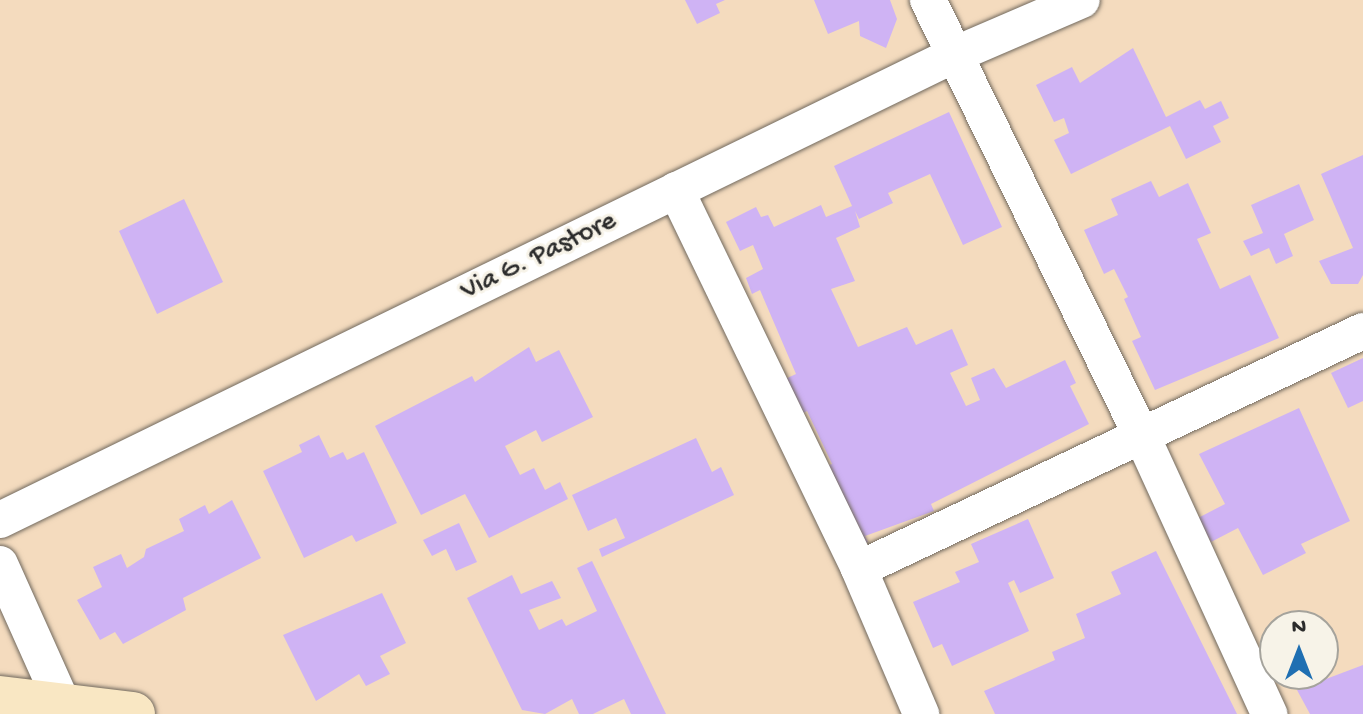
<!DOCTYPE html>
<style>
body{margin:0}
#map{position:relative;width:1363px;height:714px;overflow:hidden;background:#f4dbbe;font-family:"Gochi Hand",sans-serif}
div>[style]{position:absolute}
.building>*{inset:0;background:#cfb3f4}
.roads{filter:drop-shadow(0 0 2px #71695e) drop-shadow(0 0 2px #71695e)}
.street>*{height:36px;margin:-18px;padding:0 18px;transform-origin:18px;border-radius:18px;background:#fff}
.secondary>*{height:44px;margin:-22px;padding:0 22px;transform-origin:22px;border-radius:22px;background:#f9e7c3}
span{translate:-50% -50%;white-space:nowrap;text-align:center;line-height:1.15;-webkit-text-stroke:6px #f7f3e8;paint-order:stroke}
.street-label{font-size:28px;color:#2b2b2b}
.north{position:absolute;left:1259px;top:610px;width:80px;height:80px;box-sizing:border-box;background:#f7f3e8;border:2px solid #a5a39c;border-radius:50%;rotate:0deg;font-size:22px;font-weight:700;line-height:32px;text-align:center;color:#2b2b2b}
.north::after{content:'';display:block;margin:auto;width:28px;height:36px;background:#1f6fb2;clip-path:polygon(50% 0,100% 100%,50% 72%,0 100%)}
</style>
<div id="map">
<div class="building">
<div style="clip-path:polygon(685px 0,725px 0,716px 4px,720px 13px,697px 24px)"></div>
<div style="clip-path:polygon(814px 0,890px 0,897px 19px,886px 48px,860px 36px,859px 21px,828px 34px)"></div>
<div style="clip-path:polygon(1133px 48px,1166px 117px,1200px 100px,1205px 109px,1221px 101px,1229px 118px,1213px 126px,1221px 142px,1186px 159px,1170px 126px,1071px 174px,1054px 140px,1069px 133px,1064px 118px,1054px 122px,1036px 85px,1072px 67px,1080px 83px)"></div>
<div style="clip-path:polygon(949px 112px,1002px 227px,963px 245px,930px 174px,888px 193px,893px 203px,859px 219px,855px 211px,860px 227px,836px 238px,855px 281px,831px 289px,858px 347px,907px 327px,916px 345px,952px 329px,968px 365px,950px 373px,966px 406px,980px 400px,971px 378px,994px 368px,1006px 388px,1065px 360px,1076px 383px,1070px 386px,1089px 424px,931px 504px,934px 511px,865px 536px,868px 542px,853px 549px,821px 468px,832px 464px,807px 411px,798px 416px,781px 381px,796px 374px,760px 290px,752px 294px,746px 278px,763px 269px,753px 245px,740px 251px,726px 222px,756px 207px,761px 217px,768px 215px,774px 227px,821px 205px,826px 217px,852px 206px,834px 166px)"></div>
<div style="clip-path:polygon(1363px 155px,1363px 275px,1358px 284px,1331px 284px,1319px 261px,1353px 248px,1321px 174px)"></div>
<div style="clip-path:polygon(1151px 181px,1159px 197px,1188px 183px,1211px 233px,1197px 239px,1220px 289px,1250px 275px,1279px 338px,1155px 390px,1132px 341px,1141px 337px,1124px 299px,1128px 297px,1114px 269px,1104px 274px,1084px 230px,1118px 215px,1111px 199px)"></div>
<div style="clip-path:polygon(1299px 184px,1314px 220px,1284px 234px,1293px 256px,1276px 264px,1269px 248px,1251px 256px,1243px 241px,1263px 233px,1251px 205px)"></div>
<div style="clip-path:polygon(184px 199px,223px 282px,157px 314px,119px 231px)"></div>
<div style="clip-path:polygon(529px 347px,536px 362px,559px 350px,593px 417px,542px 442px,536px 430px,505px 446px,520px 475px,534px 468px,545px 490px,560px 482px,568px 499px,489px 538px,465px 494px,421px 515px,375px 426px,472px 376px,475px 382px)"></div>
<div style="clip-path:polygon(1363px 358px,1363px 401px,1348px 408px,1331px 373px)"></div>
<div style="clip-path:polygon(1299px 408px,1350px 521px,1301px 544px,1306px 553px,1263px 575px,1238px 528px,1211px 542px,1198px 518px,1225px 504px,1199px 454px)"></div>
<div style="clip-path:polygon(319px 435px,330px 458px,343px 452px,347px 460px,364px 452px,397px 523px,356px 542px,352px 535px,304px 558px,263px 471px,302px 452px,299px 445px)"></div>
<div style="clip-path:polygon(696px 438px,712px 472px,721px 467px,734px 495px,602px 557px,599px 549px,625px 538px,616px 518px,588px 531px,572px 495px)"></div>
<div style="clip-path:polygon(232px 500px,261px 558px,183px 598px,186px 610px,123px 644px,115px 632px,100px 640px,77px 600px,102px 587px,93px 567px,121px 554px,127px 568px,144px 557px,146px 549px,184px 531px,179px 519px,205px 505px,209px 514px)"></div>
<div style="clip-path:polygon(1028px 519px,1054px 578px,1020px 593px,1014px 580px,1008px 583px,1029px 631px,952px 666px,942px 644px,933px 648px,913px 602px,960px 582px,955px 572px,979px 562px,971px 544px)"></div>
<div style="clip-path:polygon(459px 523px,477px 562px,456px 571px,446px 549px,432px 556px,423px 540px)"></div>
<div style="clip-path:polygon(1156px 551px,1237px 714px,995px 714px,984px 691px,1055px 660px,1052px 652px,1085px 638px,1076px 614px,1121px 594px,1111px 572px)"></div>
<div style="clip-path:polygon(592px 561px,666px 714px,631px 714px,624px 699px,593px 714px,579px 714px,572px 699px,545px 714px,522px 710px,467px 598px,512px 575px,521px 594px,552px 581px,561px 598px,529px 610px,539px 630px,562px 619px,566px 626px,597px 611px,577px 568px)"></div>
<div style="clip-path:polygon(382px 593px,406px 643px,380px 656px,390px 674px,366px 686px,359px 674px,316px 701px,283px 635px)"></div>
<div style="clip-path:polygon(1363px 665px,1363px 714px,1310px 714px,1297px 690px)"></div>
</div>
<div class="roads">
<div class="street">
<div style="left:928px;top:0;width:486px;rotate:63.9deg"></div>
<div style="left:1142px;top:436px;width:306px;rotate:65.4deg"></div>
<div style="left:676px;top:190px;width:421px;rotate:64.2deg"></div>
<div style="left:859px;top:569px;width:158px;rotate:66.8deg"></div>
<div style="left:0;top:520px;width:1061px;rotate:-25.99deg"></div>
<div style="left:954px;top:55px;width:139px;rotate:-23.3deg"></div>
<div style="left:0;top:564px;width:164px;rotate:65.9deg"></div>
<div style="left:859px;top:569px;width:557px;rotate:-25.28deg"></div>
</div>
<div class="secondary">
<div style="left:0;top:698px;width:134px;rotate:6.9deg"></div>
</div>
</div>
<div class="street-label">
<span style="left:539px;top:257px;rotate:-26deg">Via G. Pastore</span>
</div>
<div class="north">N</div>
</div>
